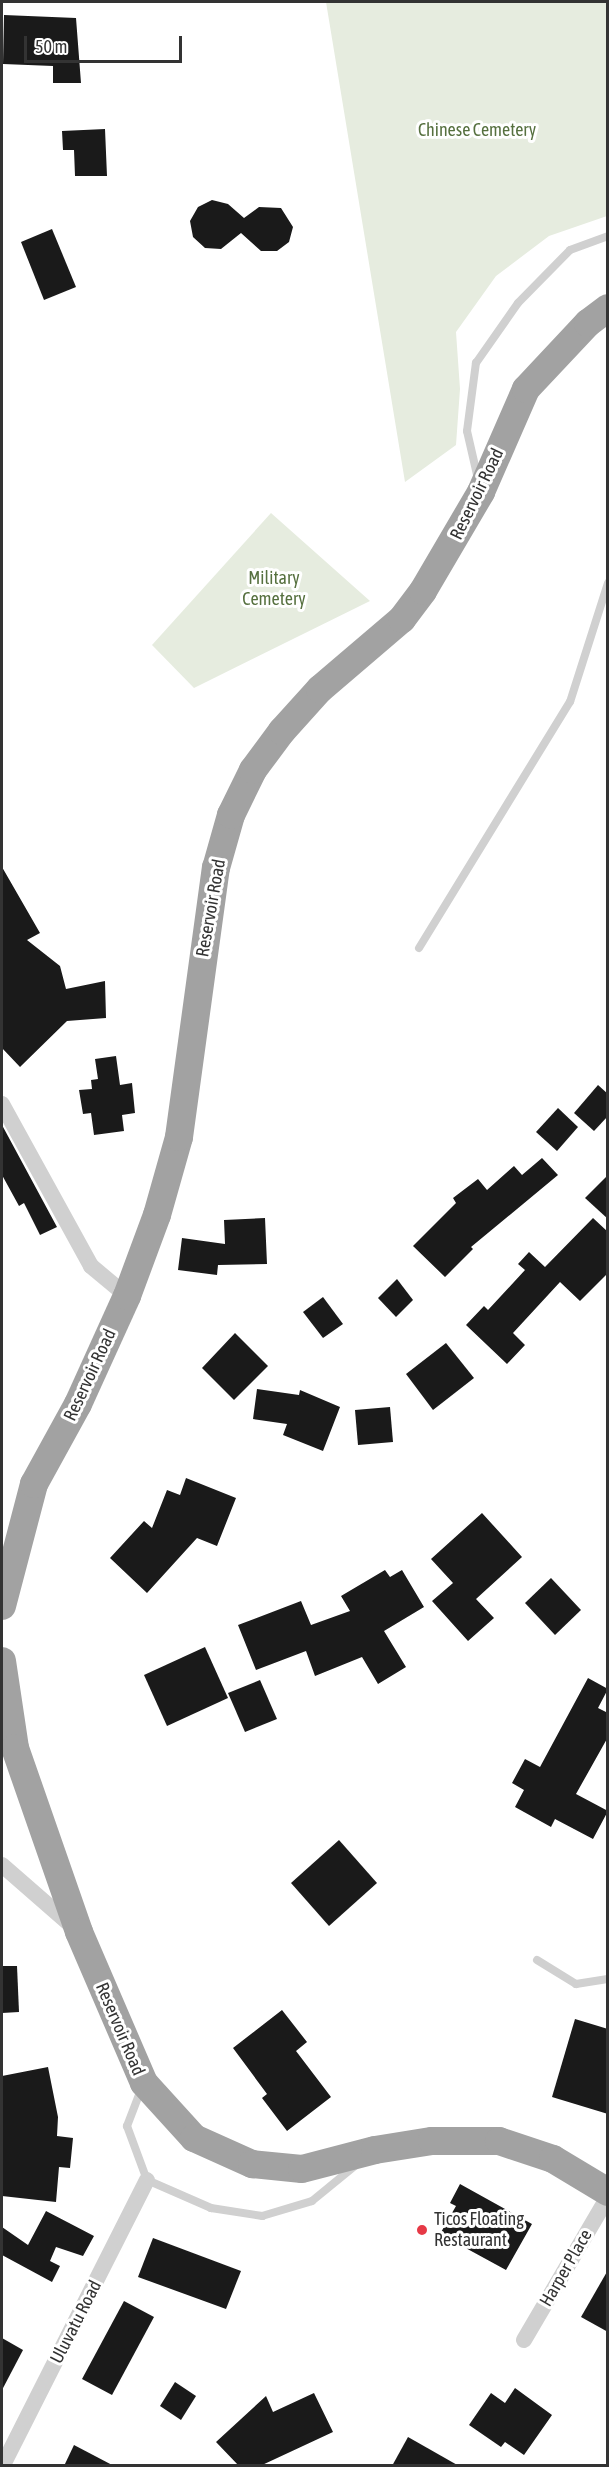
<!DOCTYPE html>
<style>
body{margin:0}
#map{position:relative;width:609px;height:2467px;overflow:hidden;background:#fff;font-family:"Asap Condensed",sans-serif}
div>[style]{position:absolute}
.green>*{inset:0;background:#e6ecdf}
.building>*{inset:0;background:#1a1a1a}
.service>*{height:8px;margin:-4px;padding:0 4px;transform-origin:4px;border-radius:4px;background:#d0d0d0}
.minor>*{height:16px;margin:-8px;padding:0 8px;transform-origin:8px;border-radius:8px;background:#d0d0d0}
.trunk>*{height:28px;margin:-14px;padding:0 14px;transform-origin:14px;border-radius:14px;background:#a2a2a2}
.dots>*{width:16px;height:16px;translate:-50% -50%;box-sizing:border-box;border:3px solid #fff;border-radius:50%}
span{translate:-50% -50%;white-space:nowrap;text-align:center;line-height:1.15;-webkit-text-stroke:6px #fff;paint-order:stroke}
.park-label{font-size:18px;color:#56703f}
.street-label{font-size:18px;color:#333}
.poi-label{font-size:18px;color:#333}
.left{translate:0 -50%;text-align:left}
.frame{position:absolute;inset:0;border:3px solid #333;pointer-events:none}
.scale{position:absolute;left:24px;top:36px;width:158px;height:27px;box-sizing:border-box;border:3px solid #333;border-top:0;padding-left:8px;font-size:18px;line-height:21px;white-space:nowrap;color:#333;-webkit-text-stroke:4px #fff;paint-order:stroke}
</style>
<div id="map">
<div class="green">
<div style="clip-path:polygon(326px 2px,607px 2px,607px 216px,549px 236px,496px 276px,456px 332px,460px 389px,456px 445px,405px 482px)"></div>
<div style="clip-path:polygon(271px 513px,370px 601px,194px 688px,152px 645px)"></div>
</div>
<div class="building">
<div style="clip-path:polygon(4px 15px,76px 18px,81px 83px,53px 83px,53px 66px,3px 64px)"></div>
<div style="clip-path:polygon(105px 129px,107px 176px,75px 176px,74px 150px,63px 150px,62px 131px)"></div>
<div style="clip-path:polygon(212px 200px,228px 204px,244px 218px,259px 207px,281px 208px,293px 227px,289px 242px,277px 251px,261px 251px,241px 233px,221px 249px,205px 248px,193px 237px,190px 221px,198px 207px)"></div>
<div style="clip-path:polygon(52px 229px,76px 287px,44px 300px,21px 242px)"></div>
<div style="clip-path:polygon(2px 867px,40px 933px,27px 940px,60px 966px,66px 989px,105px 981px,106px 1018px,67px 1021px,20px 1067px,2px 1048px)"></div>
<div style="clip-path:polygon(116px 1056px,120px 1085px,132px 1083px,135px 1113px,122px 1115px,124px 1131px,94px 1135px,91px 1113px,83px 1114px,79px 1090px,92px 1089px,91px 1080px,98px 1079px,95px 1059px)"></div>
<div style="clip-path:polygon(598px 1085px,608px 1094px,608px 1116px,594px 1131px,574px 1113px)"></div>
<div style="clip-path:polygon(558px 1108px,578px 1127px,557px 1151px,536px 1132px)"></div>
<div style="clip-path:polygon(2px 1125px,57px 1227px,40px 1235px,24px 1203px,19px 1206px,2px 1175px)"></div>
<div style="clip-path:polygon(542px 1158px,558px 1175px,471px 1247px,473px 1249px,445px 1277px,413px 1246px,456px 1203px,453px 1198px,478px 1179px,487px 1190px,514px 1166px,522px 1175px)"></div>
<div style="clip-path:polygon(608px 1175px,608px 1219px,585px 1198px)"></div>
<div style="clip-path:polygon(265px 1218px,267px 1264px,218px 1265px,217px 1275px,178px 1270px,182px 1238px,225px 1244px,224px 1220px)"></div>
<div style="clip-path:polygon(593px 1218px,608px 1232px,608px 1273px,580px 1301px,560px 1282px,513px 1333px,525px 1345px,507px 1364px,466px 1325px,484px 1306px,488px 1310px,525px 1270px,518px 1264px,529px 1252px,545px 1267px)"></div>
<div style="clip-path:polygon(397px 1279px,413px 1300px,396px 1317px,378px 1298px)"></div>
<div style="clip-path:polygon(323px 1297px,343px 1324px,323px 1338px,303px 1312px)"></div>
<div style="clip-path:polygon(235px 1333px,268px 1366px,234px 1400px,202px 1368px)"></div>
<div style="clip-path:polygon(446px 1343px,474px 1378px,433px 1410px,406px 1374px)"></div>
<div style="clip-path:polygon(257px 1389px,299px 1395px,300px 1390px,340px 1407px,323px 1451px,283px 1435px,287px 1424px,253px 1419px)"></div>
<div style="clip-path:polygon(390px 1407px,393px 1442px,358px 1445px,355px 1410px)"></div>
<div style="clip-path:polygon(186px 1478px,236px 1498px,217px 1546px,197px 1538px,147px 1593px,110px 1558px,144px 1521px,152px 1528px,167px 1490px,180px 1495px)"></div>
<div style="clip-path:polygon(482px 1513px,522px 1557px,476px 1599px,494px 1618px,468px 1641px,432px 1601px,453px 1583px,431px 1559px)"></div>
<div style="clip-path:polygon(385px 1570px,390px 1577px,402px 1570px,424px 1607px,384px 1631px,406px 1667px,378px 1684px,362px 1657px,315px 1676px,306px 1651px,256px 1670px,238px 1625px,301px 1601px,311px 1625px,350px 1611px,341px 1596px)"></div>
<div style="clip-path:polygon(551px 1578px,581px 1610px,555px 1635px,525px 1603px)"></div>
<div style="clip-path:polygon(205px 1647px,228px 1698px,167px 1726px,144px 1675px)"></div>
<div style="clip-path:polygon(588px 1678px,608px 1689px,598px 1708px,608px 1713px,608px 1737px,576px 1794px,608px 1811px,593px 1839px,555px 1819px,551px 1827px,515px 1807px,524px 1790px,512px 1783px,525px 1759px,540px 1767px)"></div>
<div style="clip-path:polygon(260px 1680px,277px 1719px,245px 1732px,228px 1693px)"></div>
<div style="clip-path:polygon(339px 1840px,377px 1883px,329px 1926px,291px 1883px)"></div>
<div style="clip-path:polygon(2px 1966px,17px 1966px,19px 2012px,2px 2013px)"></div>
<div style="clip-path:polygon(282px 2010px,307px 2042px,296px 2051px,331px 2097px,287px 2131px,262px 2098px,267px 2094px,233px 2048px)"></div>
<div style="clip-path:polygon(575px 2019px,608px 2029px,608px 2114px,552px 2097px)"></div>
<div style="clip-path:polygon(48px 2067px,58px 2117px,57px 2136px,73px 2138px,70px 2168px,59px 2167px,56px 2202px,2px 2196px,2px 2076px)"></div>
<div style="clip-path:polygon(460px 2184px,532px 2224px,506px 2270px,440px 2234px,456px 2206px,450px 2203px)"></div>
<div style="clip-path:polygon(46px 2211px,94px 2236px,83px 2256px,56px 2247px,50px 2261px,60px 2266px,52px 2282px,2px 2255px,2px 2227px,28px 2245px)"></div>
<div style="clip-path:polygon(153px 2238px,241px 2271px,226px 2309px,138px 2277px)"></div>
<div style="clip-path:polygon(608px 2270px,608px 2332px,581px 2317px)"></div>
<div style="clip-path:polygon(124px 2301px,154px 2317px,112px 2395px,82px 2379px)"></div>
<div style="clip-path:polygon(2px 2338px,23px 2350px,2px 2390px)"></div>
<div style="clip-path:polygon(175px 2382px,196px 2396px,181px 2420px,160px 2406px)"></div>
<div style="clip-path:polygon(515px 2388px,552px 2415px,524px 2455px,505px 2442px,501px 2447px,469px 2425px,491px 2393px,505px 2403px)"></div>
<div style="clip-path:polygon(314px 2393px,333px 2432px,260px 2466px,239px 2466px,216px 2442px,266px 2396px,273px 2412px)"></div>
<div style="clip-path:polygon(408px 2437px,459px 2466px,392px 2466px)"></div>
<div style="clip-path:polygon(74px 2445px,114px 2466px,64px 2466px)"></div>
</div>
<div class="service">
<div style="left:478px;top:479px;width:49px;rotate:-102.9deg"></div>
<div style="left:467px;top:431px;width:69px;rotate:-82.5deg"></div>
<div style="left:476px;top:363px;width:73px;rotate:-55deg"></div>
<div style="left:518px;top:303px;width:74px;rotate:-45.5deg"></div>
<div style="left:570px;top:250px;width:40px;rotate:-20.2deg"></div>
<div style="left:419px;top:948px;width:289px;rotate:-58.5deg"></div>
<div style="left:570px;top:702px;width:125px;rotate:-72.3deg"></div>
<div style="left:537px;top:1960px;width:46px;rotate:31.6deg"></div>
<div style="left:576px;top:1984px;width:32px;rotate:-9deg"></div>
<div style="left:142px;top:2087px;width:42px;rotate:111deg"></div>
<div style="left:127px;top:2126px;width:58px;rotate:69.7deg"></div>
<div style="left:147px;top:2180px;width:70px;rotate:23.6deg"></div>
<div style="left:211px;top:2208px;width:52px;rotate:8.9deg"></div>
<div style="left:262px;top:2216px;width:52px;rotate:-16.7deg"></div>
<div style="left:312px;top:2201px;width:57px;rotate:-39.3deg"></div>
</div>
<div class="minor">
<div style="left:2px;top:1104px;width:185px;rotate:61.2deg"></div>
<div style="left:91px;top:1266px;width:47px;rotate:39.8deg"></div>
<div style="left:2px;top:1865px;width:94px;rotate:41.1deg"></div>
<div style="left:524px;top:2340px;width:166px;rotate:-59.6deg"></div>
<div style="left:4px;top:2463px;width:317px;rotate:-63.2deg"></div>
</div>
<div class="trunk">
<div style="left:2px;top:1606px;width:126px;rotate:-75.3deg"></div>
<div style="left:34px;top:1484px;width:91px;rotate:-61.2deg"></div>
<div style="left:78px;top:1404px;width:119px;rotate:-65.6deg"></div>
<div style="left:127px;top:1296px;width:86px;rotate:-69.7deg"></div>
<div style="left:157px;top:1215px;width:81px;rotate:-74.2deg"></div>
<div style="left:179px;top:1137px;width:272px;rotate:-82.2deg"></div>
<div style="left:216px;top:868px;width:55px;rotate:-74.2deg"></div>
<div style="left:231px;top:815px;width:50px;rotate:-63.9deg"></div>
<div style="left:253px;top:770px;width:49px;rotate:-53.4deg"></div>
<div style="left:282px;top:731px;width:57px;rotate:-47.9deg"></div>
<div style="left:320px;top:689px;width:108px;rotate:-40.5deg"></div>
<div style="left:402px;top:619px;width:35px;rotate:-53deg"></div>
<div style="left:423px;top:591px;width:115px;rotate:-59.6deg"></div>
<div style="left:481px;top:492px;width:112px;rotate:-66.4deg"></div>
<div style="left:526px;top:389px;width:91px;rotate:-46.8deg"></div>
<div style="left:588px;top:323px;width:25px;rotate:-37deg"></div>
<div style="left:2px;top:1661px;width:88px;rotate:81.5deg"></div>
<div style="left:15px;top:1748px;width:195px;rotate:70.8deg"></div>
<div style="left:79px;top:1932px;width:164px;rotate:66.7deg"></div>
<div style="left:144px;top:2083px;width:74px;rotate:47.7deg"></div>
<div style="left:194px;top:2138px;width:64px;rotate:24.1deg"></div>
<div style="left:252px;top:2164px;width:50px;rotate:5.7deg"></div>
<div style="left:302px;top:2169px;width:75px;rotate:-14.6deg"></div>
<div style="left:375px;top:2150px;width:58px;rotate:-9deg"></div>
<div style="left:432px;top:2141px;width:67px"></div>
<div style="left:499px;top:2141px;width:57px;rotate:18.4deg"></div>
<div style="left:553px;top:2159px;width:64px;rotate:31deg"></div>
</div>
<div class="dots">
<div style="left:422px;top:2230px;background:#e63946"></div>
</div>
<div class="park-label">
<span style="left:477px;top:130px">Chinese Cemetery</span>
<span style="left:274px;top:589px">Military<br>Cemetery</span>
</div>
<div class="street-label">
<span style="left:477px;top:494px;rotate:-64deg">Reservoir Road</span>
<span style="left:211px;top:908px;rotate:-80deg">Reservoir Road</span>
<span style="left:90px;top:1375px;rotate:-65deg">Reservoir Road</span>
<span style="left:120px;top:2029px;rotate:67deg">Reservoir Road</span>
<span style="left:566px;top:2268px;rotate:-60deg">Harper Place</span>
<span style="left:76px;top:2322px;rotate:-63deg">Uluvatu Road</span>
</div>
<div class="poi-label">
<span class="left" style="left:434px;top:2230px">Ticos Floating<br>Restaurant</span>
</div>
<div class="frame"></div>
<div class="scale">50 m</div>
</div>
